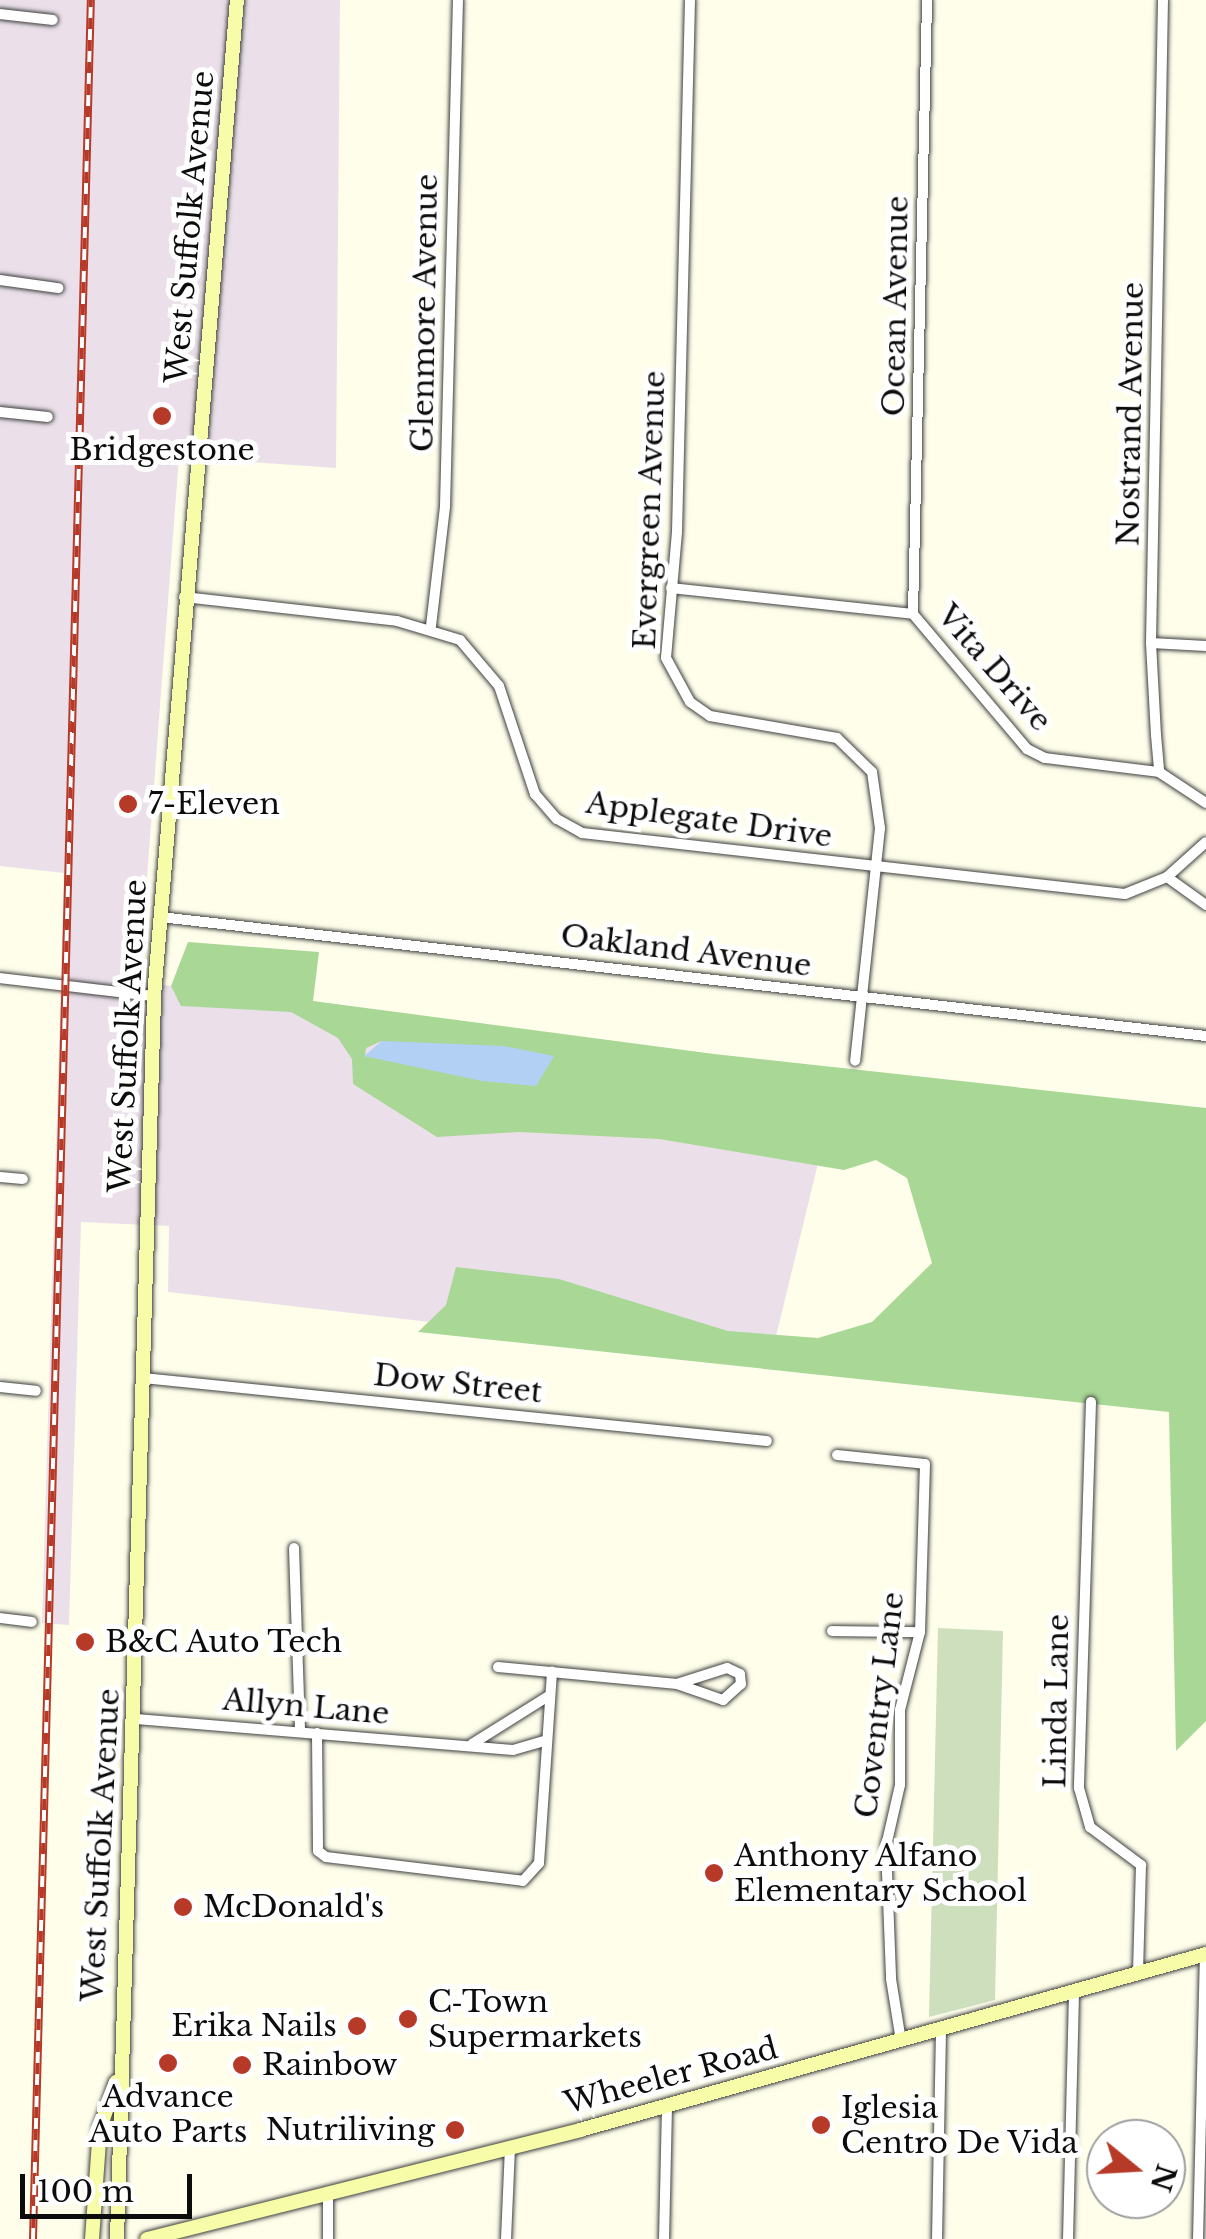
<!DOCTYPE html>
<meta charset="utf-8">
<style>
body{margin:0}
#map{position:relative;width:1206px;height:2239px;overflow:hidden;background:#fefeeb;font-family:"Libre Baskerville",serif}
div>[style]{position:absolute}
.industrial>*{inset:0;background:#ebe0ea}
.forest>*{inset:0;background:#a8d796}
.cemetery>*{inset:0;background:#cedfbe}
.water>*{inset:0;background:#b2d0f4}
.roads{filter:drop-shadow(0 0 2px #3f3f3f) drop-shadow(0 0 2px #3f3f3f)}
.street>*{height:10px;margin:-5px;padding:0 5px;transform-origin:5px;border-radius:5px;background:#fff}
.secondary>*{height:14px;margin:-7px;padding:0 7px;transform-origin:7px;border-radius:7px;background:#f7fca8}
.rail>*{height:8px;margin-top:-4px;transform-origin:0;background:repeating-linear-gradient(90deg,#fff 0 11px,#b73a29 0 22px);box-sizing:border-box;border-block:2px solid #b73a29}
.dots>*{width:28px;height:28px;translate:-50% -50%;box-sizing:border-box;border:5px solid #fff;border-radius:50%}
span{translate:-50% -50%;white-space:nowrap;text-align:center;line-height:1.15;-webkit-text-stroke:10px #fff;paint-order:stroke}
.street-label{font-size:30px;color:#0c0c0c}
.poi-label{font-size:30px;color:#0c0c0c}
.left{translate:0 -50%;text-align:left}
.right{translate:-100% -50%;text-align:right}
.north{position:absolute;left:1086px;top:2119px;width:100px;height:100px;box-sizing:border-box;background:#fff;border:2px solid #9e9e9e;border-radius:50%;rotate:108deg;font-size:28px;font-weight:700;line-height:40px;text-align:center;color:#0c0c0c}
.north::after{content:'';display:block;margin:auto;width:35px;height:45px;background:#b73a29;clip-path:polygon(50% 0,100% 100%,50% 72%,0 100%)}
.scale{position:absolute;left:20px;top:2174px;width:172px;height:45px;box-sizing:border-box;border:5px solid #0c0c0c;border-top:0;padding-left:12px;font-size:30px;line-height:35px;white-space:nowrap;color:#0c0c0c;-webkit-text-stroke:8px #fff;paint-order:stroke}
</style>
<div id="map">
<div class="industrial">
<div style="clip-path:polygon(0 0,340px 0,336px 468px,179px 457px,139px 982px,376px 1012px,823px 1143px,770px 1361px,168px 1292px,169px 1226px,81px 1222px,69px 1625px,42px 1623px,64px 873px,0 866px)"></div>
</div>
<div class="forest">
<div style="clip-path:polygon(evenodd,188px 942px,319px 952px,313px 1001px,714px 1054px,1206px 1108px,1206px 1721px,1176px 1751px,1169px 1412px,418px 1332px,446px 1305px,456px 1267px,559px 1279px,728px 1331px,818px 1338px,872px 1322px,932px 1263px,907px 1178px,876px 1160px,844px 1170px,659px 1139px,519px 1132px,437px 1137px,353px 1084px,352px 1059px,338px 1038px,291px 1012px,181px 1006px,171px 986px,188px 942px,382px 1041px,536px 1086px,365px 1056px,366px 1048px,382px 1041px)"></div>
</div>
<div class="cemetery">
<div style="clip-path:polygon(938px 1628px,1003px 1631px,995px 2000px,929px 2017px)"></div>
</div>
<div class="water">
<div style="clip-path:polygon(382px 1041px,504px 1046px,554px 1056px,536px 1086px,482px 1081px,364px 1056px)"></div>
</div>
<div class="roads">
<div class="street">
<div style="left:690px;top:0;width:532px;rotate:91.4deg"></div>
<div style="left:677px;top:532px;width:126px;rotate:95deg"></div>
<div style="left:666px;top:658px;width:50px;rotate:61.4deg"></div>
<div style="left:690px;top:702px;width:24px;rotate:35deg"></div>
<div style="left:710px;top:716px;width:129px;rotate:9.8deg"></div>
<div style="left:837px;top:738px;width:49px;rotate:44.2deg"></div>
<div style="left:872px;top:772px;width:57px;rotate:81.9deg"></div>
<div style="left:880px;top:828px;width:234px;rotate:96.1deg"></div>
<div style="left:1163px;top:0;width:643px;rotate:91.07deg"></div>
<div style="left:1151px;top:643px;width:92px;rotate:86.9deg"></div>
<div style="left:1156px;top:735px;width:37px;rotate:85deg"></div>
<div style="left:1159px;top:772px;width:56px;rotate:33.4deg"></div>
<div style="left:0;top:14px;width:53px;rotate:6.5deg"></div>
<div style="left:0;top:280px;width:59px;rotate:7.9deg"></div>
<div style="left:0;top:412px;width:48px;rotate:5.9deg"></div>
<div style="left:671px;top:588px;width:243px;rotate:6.1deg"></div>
<div style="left:913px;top:614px;width:177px;rotate:49.8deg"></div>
<div style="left:1027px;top:749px;width:20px;rotate:27deg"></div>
<div style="left:1045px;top:758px;width:115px;rotate:7deg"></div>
<div style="left:184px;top:597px;width:214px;rotate:6.4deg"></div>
<div style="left:397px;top:621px;width:66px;rotate:16.8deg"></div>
<div style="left:460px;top:640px;width:60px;rotate:49.7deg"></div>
<div style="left:499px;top:686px;width:114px;rotate:71.6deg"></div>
<div style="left:535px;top:794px;width:33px;rotate:49deg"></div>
<div style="left:557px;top:819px;width:29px;rotate:29deg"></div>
<div style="left:582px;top:833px;width:546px;rotate:6.41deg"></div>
<div style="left:1125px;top:894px;width:45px;rotate:-22deg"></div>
<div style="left:1167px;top:877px;width:52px;rotate:-41.9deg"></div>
<div style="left:913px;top:614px;width:614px;rotate:-88.69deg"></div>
<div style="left:431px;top:626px;width:121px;rotate:-83.3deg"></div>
<div style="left:445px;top:506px;width:506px;rotate:-88.53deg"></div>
<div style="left:1151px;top:643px;width:55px;rotate:3.1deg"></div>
<div style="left:1167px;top:877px;width:48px;rotate:35.7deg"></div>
<div style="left:160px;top:917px;width:1053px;rotate:6.49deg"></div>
<div style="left:0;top:978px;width:155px;rotate:6.7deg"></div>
<div style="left:0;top:1177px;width:23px;rotate:5deg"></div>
<div style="left:143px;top:1378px;width:627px;rotate:5.77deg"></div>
<div style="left:0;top:1387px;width:36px;rotate:6deg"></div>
<div style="left:1091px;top:1402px;width:386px;rotate:91.8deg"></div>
<div style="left:1079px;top:1788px;width:41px;rotate:74.2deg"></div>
<div style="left:1090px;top:1827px;width:64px;rotate:36.7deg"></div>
<div style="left:1141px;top:1865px;width:107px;rotate:91.6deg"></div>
<div style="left:837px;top:1455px;width:88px;rotate:5.8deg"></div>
<div style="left:925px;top:1464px;width:168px;rotate:91.7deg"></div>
<div style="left:920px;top:1632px;width:81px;rotate:104.4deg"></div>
<div style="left:900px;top:1710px;width:75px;rotate:90deg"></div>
<div style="left:900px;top:1785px;width:63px;rotate:102.9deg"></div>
<div style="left:886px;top:1846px;width:133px;rotate:87.8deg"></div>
<div style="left:891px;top:1979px;width:63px;rotate:80.8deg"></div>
<div style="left:294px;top:1548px;width:183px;rotate:88.1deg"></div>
<div style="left:0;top:1618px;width:32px;rotate:7deg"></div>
<div style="left:832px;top:1631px;width:88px;rotate:0.7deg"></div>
<div style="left:498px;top:1667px;width:180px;rotate:5.4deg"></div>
<div style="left:677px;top:1684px;width:49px;rotate:19.2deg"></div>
<div style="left:723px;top:1700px;width:24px;rotate:-42deg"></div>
<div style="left:741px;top:1684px;width:10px;rotate:-96deg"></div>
<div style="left:740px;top:1674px;width:14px;rotate:-155deg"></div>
<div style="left:727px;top:1668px;width:52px;rotate:162.3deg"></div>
<div style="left:136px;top:1719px;width:378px;rotate:4.7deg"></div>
<div style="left:513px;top:1750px;width:32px;rotate:-16deg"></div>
<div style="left:317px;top:1733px;width:118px;rotate:89.5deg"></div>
<div style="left:318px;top:1851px;width:10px;rotate:37deg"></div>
<div style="left:326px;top:1857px;width:198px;rotate:6.9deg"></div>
<div style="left:523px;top:1881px;width:24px;rotate:-48deg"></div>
<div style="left:539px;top:1863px;width:192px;rotate:-86.1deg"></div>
<div style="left:472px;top:1744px;width:92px;rotate:-32.1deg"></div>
<div style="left:328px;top:2239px;width:44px;rotate:-90deg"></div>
<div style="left:506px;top:2239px;width:91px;rotate:-87.5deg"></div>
<div style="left:664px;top:2239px;width:134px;rotate:-88.7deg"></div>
<div style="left:937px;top:2239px;width:212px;rotate:-88.9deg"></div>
<div style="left:1068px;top:2239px;width:248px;rotate:-88.6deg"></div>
<div style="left:1198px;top:2239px;width:285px;rotate:-88.6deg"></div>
</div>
<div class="secondary">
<div style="left:92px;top:2239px;width:111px;rotate:-85.9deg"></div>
<div style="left:100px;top:2128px;width:49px;rotate:-70.8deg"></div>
<div style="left:117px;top:2239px;width:1244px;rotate:-88.29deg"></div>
<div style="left:154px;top:996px;width:999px;rotate:-85.24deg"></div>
<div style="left:147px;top:2239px;width:447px;rotate:-14.1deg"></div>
<div style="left:580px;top:2130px;width:650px;rotate:-15.7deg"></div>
</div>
</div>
<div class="rail">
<div style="left:33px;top:2239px;width:2240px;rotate:-88.52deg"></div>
</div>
<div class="dots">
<div style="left:162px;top:416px;background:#b73a29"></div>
<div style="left:128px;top:804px;background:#b73a29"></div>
<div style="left:85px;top:1642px;background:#b73a29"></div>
<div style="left:714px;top:1873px;background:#b73a29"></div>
<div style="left:183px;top:1907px;background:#b73a29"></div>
<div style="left:408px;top:2019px;background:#b73a29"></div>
<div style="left:357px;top:2026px;background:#b73a29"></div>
<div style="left:168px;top:2063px;background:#b73a29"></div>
<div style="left:242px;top:2065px;background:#b73a29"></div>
<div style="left:821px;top:2125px;background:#b73a29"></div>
<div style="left:455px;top:2130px;background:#b73a29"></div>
</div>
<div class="street-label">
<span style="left:190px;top:227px;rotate:-85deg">West Suffolk Avenue</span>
<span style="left:896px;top:306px;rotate:-89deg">Ocean Avenue</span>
<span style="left:425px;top:313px;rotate:-89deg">Glenmore Avenue</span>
<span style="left:1131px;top:414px;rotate:-89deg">Nostrand Avenue</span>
<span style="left:650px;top:510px;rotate:-88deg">Evergreen Avenue</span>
<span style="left:994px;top:668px;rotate:49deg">Vita Drive</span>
<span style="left:709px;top:820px;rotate:8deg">Applegate Drive</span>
<span style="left:686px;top:951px;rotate:7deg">Oakland Avenue</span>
<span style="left:128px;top:1036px;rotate:-87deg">West Suffolk Avenue</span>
<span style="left:458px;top:1384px;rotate:6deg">Dow Street</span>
<span style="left:1057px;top:1701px;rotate:-89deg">Linda Lane</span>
<span style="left:880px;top:1705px;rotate:-83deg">Coventry Lane</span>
<span style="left:306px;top:1707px;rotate:5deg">Allyn Lane</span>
<span style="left:101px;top:1845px;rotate:-87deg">West Suffolk Avenue</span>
<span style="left:671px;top:2076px;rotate:-15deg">Wheeler Road</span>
</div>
<div class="poi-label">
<span style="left:162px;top:450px">Bridgestone</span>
<span class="left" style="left:148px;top:804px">7-Eleven</span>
<span class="left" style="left:105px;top:1642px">B&amp;C Auto Tech</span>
<span class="left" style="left:734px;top:1873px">Anthony Alfano<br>Elementary School</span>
<span class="left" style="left:203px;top:1907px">McDonald's</span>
<span class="left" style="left:428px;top:2019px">C‑Town<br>Supermarkets</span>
<span class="right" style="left:337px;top:2026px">Erika Nails</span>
<span class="left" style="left:262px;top:2065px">Rainbow</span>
<span style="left:168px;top:2114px">Advance<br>Auto Parts</span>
<span class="left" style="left:841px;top:2125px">Iglesia<br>Centro De Vida</span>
<span class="right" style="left:435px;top:2130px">Nutriliving</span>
</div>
<div class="north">N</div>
<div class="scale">100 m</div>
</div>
